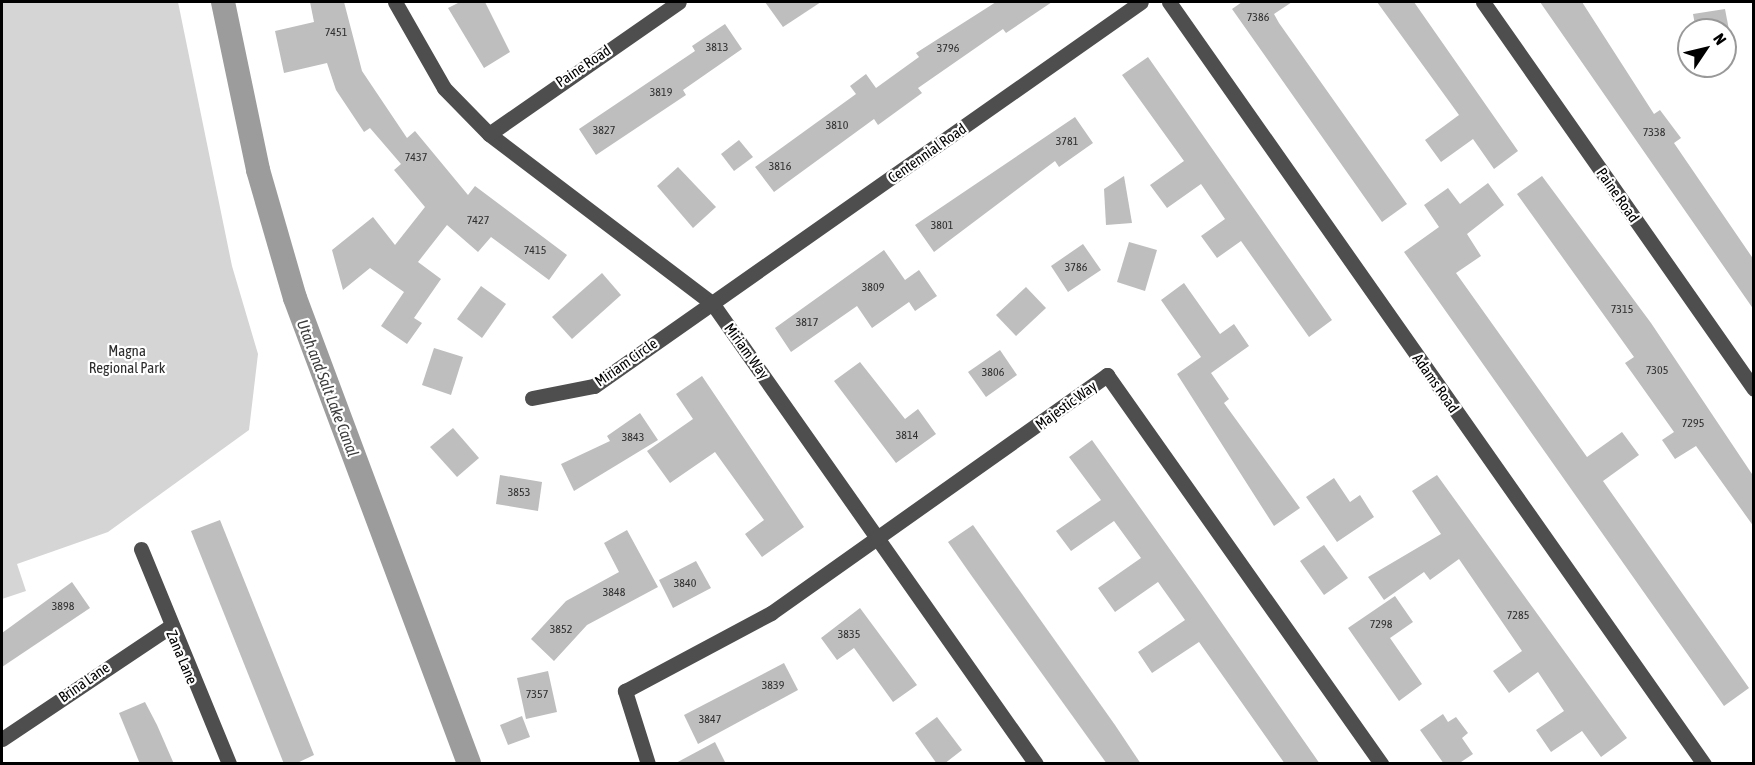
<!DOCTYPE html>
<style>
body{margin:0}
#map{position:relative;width:1755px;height:765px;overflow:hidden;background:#fff;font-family:"Asap Condensed",sans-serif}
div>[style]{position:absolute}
.green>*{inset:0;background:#d5d5d5}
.canal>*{height:24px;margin:-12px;padding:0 12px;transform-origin:12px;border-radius:12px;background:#9c9c9c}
.building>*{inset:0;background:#bebebe}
.minor>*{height:15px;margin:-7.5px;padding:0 7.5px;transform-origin:7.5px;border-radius:7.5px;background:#4e4e4e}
span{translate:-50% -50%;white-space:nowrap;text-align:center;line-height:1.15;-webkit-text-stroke:4.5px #fff;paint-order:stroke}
.number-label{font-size:12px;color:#303030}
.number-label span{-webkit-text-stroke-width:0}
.street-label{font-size:15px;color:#000}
.park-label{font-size:15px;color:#2c2c2c}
.water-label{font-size:16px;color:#3d3d3d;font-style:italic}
.frame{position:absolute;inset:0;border:3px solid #000;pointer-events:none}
.north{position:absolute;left:1677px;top:18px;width:60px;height:60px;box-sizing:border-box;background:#fff;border:2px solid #999;border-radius:50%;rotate:55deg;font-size:16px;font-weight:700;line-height:24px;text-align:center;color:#000}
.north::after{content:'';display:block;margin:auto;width:21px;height:27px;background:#000;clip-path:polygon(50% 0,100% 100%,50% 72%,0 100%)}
</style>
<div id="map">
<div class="green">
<div style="clip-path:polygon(2px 2px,178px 2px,232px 266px,258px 354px,249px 430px,108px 532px,17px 564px,26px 591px,2px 599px)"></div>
</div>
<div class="canal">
<div style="left:223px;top:2px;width:172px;rotate:78.2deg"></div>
<div style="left:258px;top:170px;width:133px;rotate:73.9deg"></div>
<div style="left:295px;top:298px;width:497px;rotate:69.5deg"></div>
</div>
<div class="building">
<div style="clip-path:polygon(310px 2px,344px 2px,362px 71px,407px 138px,415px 131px,468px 195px,475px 186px,567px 255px,549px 280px,491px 237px,478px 252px,447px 225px,418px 262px,441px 279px,414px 318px,422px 323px,407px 344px,381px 326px,404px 292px,370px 268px,343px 290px,332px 250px,373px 217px,395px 245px,425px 207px,394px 170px,401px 164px,370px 128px,364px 132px,336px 90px,327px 63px,284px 73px,275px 31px,314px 22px)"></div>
<div style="clip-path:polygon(460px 2px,485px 2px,510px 52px,484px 68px,448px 8px)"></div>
<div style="clip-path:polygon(765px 2px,821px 2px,783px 27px)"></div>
<div style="clip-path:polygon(996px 2px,1052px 2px,1006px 33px,1003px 29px,918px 88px,922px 93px,878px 125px,874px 119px,774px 192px,755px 167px,856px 94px,850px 86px,866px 74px,876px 88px,919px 57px,916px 53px)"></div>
<div style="clip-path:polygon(1242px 2px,1292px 2px,1274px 14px,1279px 23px,1407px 204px,1382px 222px,1232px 9px)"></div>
<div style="clip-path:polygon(1377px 2px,1414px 2px,1518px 151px,1494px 169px,1473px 139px,1441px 162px,1425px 140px,1459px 115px)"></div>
<div style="clip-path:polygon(1540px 2px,1582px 2px,1654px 114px,1660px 110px,1681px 138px,1674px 143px,1754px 260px,1754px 310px)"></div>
<div style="clip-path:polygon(1725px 9px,1729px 30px,1696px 30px,1693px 14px)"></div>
<div style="clip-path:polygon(725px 24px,742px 49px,683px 90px,686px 95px,596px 155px,579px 129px,695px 51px,692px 46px)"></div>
<div style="clip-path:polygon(1148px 57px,1332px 320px,1309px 337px,1241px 241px,1217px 258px,1201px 236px,1225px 219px,1201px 184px,1167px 208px,1150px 185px,1184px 161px,1122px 75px)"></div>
<div style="clip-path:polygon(1075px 117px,1093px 143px,1059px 167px,1055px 161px,934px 252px,915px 225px)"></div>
<div style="clip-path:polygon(739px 140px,753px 157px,734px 171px,721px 154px)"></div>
<div style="clip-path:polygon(678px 167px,716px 207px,693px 228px,657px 186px)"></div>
<div style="clip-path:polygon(1124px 176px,1132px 223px,1106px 225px,1104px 189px)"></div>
<div style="clip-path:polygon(1542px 176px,1651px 323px,1754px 477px,1754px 527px,1696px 446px,1675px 459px,1662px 440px,1674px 432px,1625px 363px,1634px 357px,1517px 194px)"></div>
<div style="clip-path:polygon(1488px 183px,1504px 205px,1467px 234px,1481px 256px,1456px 273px,1587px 457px,1622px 432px,1639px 455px,1603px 481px,1749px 688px,1724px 706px,1404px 252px,1439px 227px,1424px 205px,1448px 188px,1460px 204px)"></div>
<div style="clip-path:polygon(1129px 242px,1157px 250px,1145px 291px,1117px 282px)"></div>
<div style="clip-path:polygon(1083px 244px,1101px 270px,1068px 292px,1051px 266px)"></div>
<div style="clip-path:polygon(884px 250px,905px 280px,919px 270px,937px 296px,915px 311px,909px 302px,872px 328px,857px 306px,791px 352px,775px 328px)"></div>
<div style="clip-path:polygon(602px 273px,621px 295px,572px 339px,552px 317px)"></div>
<div style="clip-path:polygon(1184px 283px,1220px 334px,1234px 324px,1249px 346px,1211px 373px,1229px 399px,1224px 403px,1300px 508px,1274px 526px,1177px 374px,1201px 357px,1161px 300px)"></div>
<div style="clip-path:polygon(481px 286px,506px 304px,482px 338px,457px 319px)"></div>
<div style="clip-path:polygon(1026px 287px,1046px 308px,1016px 336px,996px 315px)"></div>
<div style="clip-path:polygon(434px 348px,463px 357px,451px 395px,422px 385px)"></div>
<div style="clip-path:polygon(1000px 350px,1017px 375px,986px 397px,968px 372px)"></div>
<div style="clip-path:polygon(860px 362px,905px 419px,918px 409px,936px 434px,896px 463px,834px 381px)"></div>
<div style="clip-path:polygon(702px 376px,804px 527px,762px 557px,745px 534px,764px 520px,715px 452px,670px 483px,647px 451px,693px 419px,676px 394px)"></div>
<div style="clip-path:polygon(640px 413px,658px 440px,574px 491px,561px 464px,610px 441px,607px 436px)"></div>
<div style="clip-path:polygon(453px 428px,479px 458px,457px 477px,430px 447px)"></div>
<div style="clip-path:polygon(1092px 440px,1201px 593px,1320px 764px,1285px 764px,1199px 642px,1152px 673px,1138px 652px,1185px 620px,1158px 582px,1115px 612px,1098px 588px,1141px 558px,1114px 521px,1071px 551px,1056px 531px,1101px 500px,1069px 457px)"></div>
<div style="clip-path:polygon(500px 475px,542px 482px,538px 511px,496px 504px)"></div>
<div style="clip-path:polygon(1437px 475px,1627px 738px,1601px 757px,1582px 731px,1551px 752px,1536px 730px,1564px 711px,1538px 672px,1509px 693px,1493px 671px,1522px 651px,1459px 559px,1430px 580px,1424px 572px,1384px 600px,1368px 577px,1441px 534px,1412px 491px)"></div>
<div style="clip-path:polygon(1334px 478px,1350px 502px,1360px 495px,1374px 517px,1337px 542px,1306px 497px)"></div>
<div style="clip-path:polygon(220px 520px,314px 755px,295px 764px,284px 764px,191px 531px)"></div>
<div style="clip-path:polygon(973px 525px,1115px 725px,1141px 764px,1107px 764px,971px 575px,948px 542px)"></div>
<div style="clip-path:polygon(627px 530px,658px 587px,587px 625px,554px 661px,531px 639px,566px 601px,619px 572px,604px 543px)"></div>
<div style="clip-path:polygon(1324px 545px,1348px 578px,1324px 595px,1300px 561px)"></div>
<div style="clip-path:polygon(696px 561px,711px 588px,673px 608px,659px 580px)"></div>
<div style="clip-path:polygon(72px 582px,90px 608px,2px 667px,2px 633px)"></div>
<div style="clip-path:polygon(1395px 596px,1413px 622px,1390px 638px,1422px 684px,1399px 701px,1348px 628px)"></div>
<div style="clip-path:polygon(860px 608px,917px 685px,893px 702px,854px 648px,837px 660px,821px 638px)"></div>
<div style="clip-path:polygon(784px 663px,798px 690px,698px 744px,684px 715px)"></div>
<div style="clip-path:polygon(548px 671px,557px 712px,526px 719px,517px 678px)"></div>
<div style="clip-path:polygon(145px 702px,157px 725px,174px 764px,140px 764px,119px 713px)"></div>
<div style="clip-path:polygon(1443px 714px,1448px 722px,1456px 717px,1468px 733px,1462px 738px,1473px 754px,1458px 764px,1444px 764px,1420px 730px)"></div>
<div style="clip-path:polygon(522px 716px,530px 737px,508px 745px,500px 725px)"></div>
<div style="clip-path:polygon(937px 717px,962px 750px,944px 764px,937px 764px,915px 733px)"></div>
<div style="clip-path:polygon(715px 742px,726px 764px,674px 764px)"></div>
</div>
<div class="minor">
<div style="left:395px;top:2px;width:99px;rotate:60.3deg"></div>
<div style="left:444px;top:88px;width:64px;rotate:45.6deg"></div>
<div style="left:489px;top:134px;width:280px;rotate:37.2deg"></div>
<div style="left:712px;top:303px;width:563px;rotate:54.9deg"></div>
<div style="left:1169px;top:2px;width:931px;rotate:54.93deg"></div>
<div style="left:1483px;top:2px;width:472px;rotate:55deg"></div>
<div style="left:489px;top:134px;width:231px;rotate:-34.8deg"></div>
<div style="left:532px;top:398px;width:63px;rotate:-11deg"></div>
<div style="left:594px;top:386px;width:668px;rotate:-35.07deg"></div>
<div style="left:141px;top:549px;width:232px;rotate:67.7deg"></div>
<div style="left:2px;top:739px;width:201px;rotate:-33.8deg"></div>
<div style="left:648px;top:764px;width:77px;rotate:-107.5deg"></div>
<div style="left:625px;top:691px;width:166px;rotate:-28.1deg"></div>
<div style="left:771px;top:613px;width:412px;rotate:-35.3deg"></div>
<div style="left:1107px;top:375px;width:476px;rotate:54.8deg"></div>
</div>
<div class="number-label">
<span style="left:1258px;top:18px">7386</span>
<span style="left:336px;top:33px">7451</span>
<span style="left:717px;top:48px">3813</span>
<span style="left:948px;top:49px">3796</span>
<span style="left:661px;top:93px">3819</span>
<span style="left:837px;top:126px">3810</span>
<span style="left:604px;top:131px">3827</span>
<span style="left:1654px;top:133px">7338</span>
<span style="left:1067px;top:142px">3781</span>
<span style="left:416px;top:158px">7437</span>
<span style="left:780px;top:167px">3816</span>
<span style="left:478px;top:221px">7427</span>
<span style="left:942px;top:226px">3801</span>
<span style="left:535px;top:251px">7415</span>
<span style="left:1076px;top:268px">3786</span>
<span style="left:873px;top:288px">3809</span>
<span style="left:1622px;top:310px">7315</span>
<span style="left:807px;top:323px">3817</span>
<span style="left:1657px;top:371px">7305</span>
<span style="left:993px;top:373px">3806</span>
<span style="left:1693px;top:424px">7295</span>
<span style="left:907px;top:436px">3814</span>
<span style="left:633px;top:438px">3843</span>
<span style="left:519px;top:493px">3853</span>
<span style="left:685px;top:584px">3840</span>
<span style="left:614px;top:593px">3848</span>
<span style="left:63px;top:607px">3898</span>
<span style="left:1518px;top:616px">7285</span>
<span style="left:1381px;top:625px">7298</span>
<span style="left:561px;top:630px">3852</span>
<span style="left:849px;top:635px">3835</span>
<span style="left:773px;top:686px">3839</span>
<span style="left:537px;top:695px">7357</span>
<span style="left:710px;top:720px">3847</span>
</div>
<div class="street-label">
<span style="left:583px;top:66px;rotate:-34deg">Paine Road</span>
<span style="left:927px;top:153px;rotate:-35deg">Centennial Road</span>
<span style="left:1618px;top:195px;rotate:55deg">Paine Road</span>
<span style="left:747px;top:351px;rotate:54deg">Miriam Way</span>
<span style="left:626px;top:362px;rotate:-35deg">Miriam Circle</span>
<span style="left:1436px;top:383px;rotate:55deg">Adams Road</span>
<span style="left:1066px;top:405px;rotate:-36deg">Majestic Way</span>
<span style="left:182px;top:657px;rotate:67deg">Zana Lane</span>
<span style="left:84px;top:682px;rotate:-35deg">Brina Lane</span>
</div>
<div class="park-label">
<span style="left:127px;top:359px">Magna<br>Regional Park</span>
</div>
<div class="water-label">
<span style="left:328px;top:388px;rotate:69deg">Utah and Salt Lake Canal</span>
</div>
<div class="frame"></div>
<div class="north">N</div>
</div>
